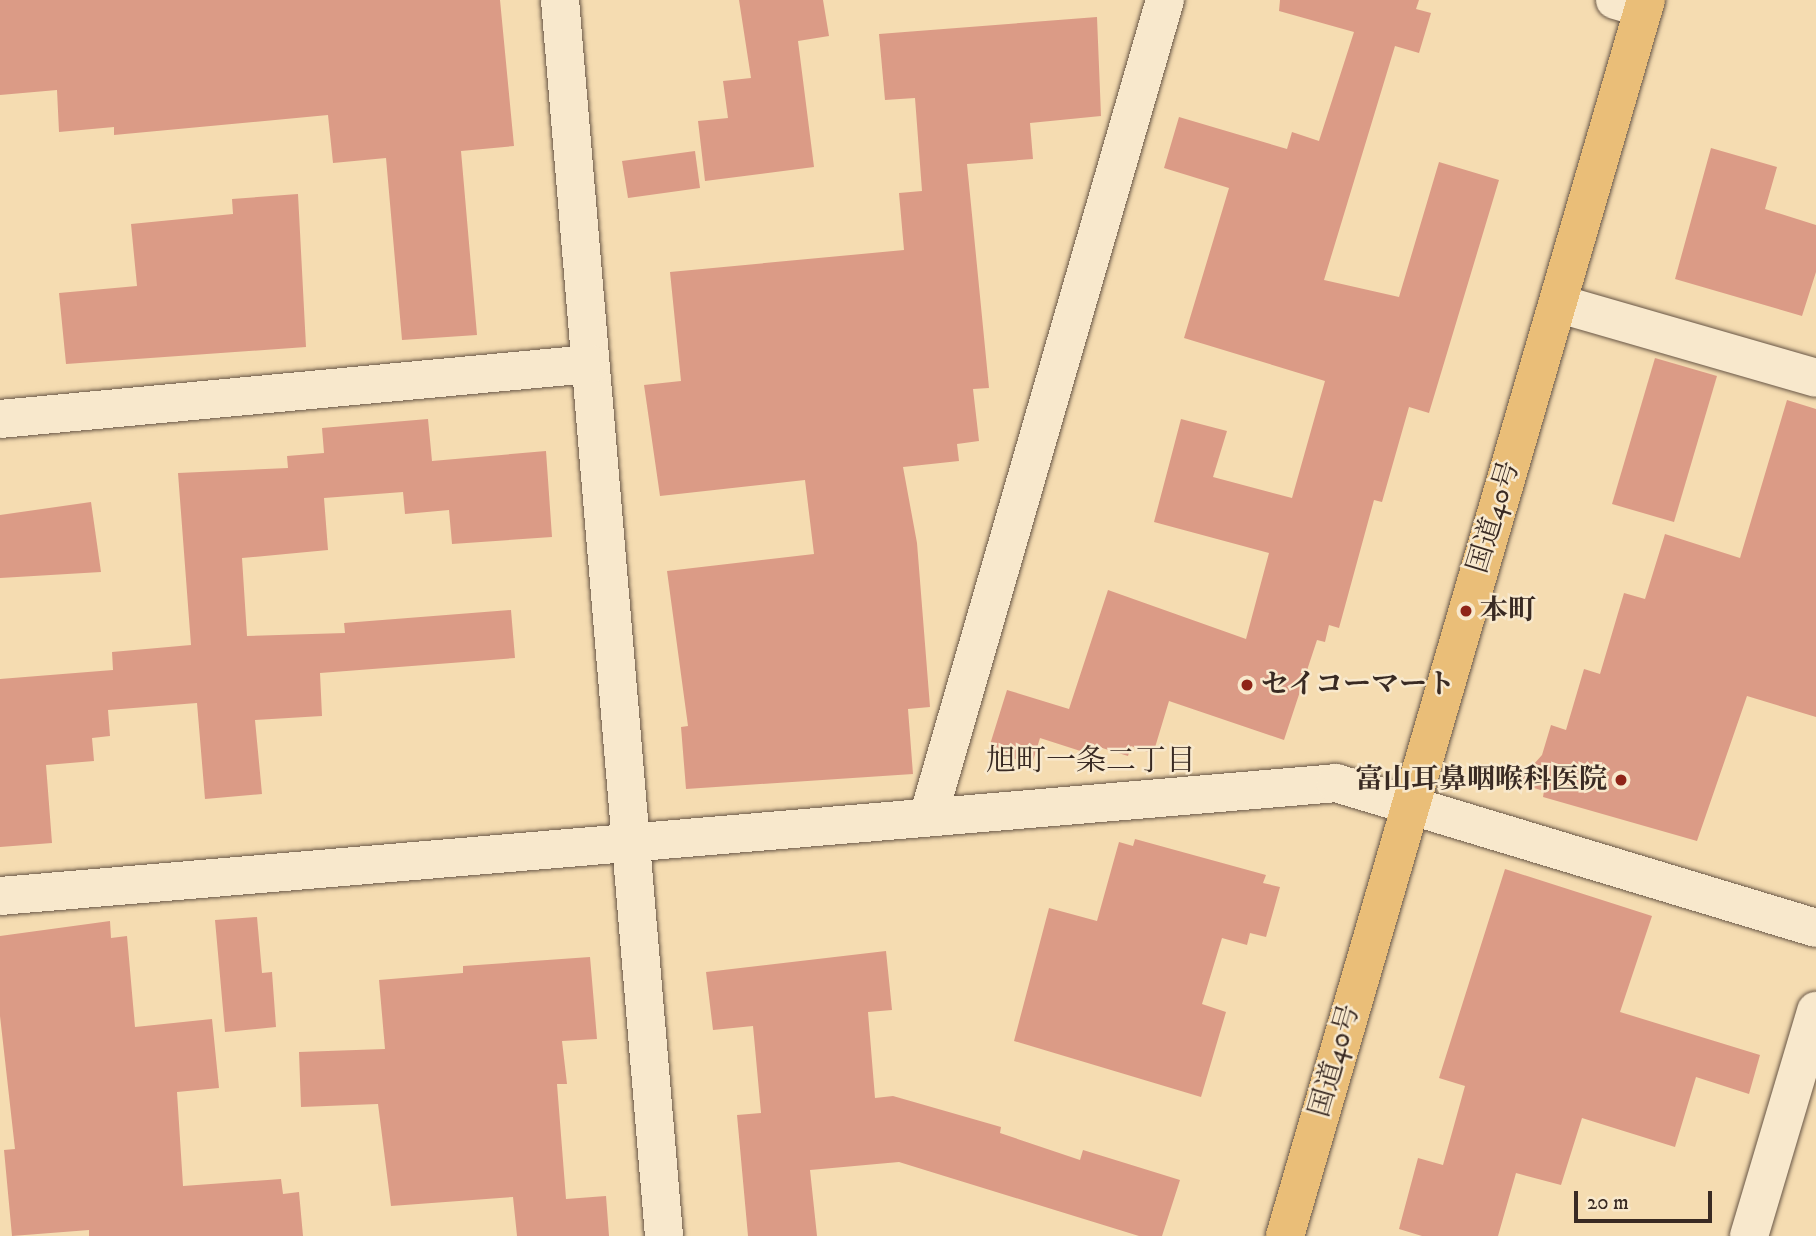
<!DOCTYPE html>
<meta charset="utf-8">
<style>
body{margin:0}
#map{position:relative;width:1816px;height:1236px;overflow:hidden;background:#f5dcb1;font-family:"IM FELL DW Pica","Noto Serif JP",serif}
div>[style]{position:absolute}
.building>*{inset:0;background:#db9b86}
.roads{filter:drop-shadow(0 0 2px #685646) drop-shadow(0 0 2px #685646)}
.street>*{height:38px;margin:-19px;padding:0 19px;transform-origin:19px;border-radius:19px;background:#f8e8cc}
.highway>*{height:38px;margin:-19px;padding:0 19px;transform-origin:19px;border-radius:19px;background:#eabe78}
.dots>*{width:19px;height:19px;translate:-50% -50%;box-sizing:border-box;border:4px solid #f8e8cc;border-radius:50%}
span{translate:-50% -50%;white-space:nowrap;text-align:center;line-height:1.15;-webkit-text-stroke:5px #f8e8cc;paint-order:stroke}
.street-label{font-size:28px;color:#392a23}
.poi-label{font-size:28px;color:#392a23;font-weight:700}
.left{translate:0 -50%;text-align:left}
.right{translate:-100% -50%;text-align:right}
.neighbourhood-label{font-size:30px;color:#392a23}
.scale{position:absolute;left:1574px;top:1191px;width:138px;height:32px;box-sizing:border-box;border:4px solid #392a23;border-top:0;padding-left:9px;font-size:21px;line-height:24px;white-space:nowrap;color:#392a23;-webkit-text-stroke:5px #f8e8cc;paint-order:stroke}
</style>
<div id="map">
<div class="building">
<div style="clip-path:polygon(0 0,500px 0,514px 146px,461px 151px,477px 335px,402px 340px,386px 158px,333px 163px,328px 115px,114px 135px,114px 127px,59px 132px,57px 90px,0 95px)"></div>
<div style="clip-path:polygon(739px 0,823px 0,829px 36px,798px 41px,814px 167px,705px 181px,698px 121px,728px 118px,723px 81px,751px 78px)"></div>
<div style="clip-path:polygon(1280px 0,1419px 0,1416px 9px,1431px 13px,1419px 53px,1395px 46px,1324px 280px,1399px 297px,1439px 162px,1499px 180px,1429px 413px,1409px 407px,1382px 502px,1374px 500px,1339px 628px,1329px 625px,1325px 642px,1317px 640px,1284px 740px,1169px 701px,1153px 754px,1131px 746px,1128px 756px,1099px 747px,1096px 756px,1040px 738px,1032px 764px,988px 751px,1007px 690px,1069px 709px,1108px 590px,1246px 639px,1269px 553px,1154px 522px,1181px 419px,1227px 431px,1213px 477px,1292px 498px,1325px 381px,1184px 338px,1229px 188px,1164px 168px,1179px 117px,1287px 149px,1292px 132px,1319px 141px,1354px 32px,1279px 11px)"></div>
<div style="clip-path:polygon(1097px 17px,1101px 116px,1030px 123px,1033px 159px,967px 164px,989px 388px,973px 389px,979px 441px,957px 444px,959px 461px,903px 467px,917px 543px,930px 707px,908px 709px,913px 774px,686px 789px,681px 727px,688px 726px,667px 571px,814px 554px,805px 480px,660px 496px,644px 385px,681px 381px,670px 272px,904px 250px,899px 193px,922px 191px,915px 98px,885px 100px,879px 34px)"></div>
<div style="clip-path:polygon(1711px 148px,1777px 167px,1765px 209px,1816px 225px,1816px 272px,1802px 316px,1675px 279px)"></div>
<div style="clip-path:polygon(695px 151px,700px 188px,628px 198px,622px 161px)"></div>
<div style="clip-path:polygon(298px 194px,306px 347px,66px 364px,59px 293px,137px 286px,131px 224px,233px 214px,232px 199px)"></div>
<div style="clip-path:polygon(1655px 358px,1717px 376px,1674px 522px,1612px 504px)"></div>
<div style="clip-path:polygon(1787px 400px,1816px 409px,1816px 717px,1747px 696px,1697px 841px,1543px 797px,1544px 791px,1517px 783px,1542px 755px,1551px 725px,1566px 730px,1584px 669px,1600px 674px,1624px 593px,1645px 599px,1665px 534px,1740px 558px)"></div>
<div style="clip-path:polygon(428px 419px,432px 461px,546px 451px,552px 537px,452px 544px,449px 510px,405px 514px,403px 492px,324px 498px,328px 550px,242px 558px,247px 636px,345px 633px,344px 623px,511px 610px,515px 658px,320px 673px,322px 716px,255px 720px,262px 794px,205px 799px,197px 703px,108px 710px,110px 736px,92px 738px,94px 761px,46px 765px,52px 843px,0 847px,0 679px,113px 670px,112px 652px,191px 645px,178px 473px,288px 468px,287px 456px,324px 453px,322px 428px)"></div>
<div style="clip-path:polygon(91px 502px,101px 572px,0 578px,0 515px)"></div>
<div style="clip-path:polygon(1135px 839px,1266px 875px,1263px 883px,1280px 887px,1266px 937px,1250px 933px,1247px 945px,1222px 938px,1202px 1004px,1226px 1012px,1201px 1097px,1014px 1041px,1049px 908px,1097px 921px,1119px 842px,1133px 846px)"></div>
<div style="clip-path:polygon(1505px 869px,1652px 916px,1620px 1012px,1760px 1055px,1749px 1094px,1696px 1077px,1675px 1147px,1582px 1118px,1561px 1185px,1516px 1173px,1498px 1236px,1422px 1236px,1399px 1229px,1418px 1158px,1443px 1165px,1465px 1086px,1439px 1078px)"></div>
<div style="clip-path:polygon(257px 917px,262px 973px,272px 972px,276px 1027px,225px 1032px,215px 920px)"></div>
<div style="clip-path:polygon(110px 921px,111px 938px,127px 936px,135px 1027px,212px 1019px,219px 1088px,177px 1092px,183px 1186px,281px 1179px,283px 1194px,299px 1192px,303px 1236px,89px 1236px,89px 1230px,12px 1236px,4px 1150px,15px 1149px,0 1016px,0 936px)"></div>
<div style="clip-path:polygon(886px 951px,892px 1010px,868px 1012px,875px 1098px,893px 1096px,1001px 1127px,1000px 1133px,1080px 1160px,1083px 1150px,1180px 1180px,1162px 1236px,1139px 1236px,899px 1162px,810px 1170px,817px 1236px,748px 1236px,737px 1115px,761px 1113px,753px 1026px,713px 1030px,706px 972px)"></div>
<div style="clip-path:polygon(590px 957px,597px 1039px,562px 1041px,567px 1084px,557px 1084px,566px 1199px,606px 1196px,609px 1236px,517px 1236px,513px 1197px,391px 1206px,378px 1104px,301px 1107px,299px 1052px,385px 1049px,379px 980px,463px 973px,463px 966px)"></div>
</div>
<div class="roads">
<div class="street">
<div style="left:560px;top:0;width:1240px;rotate:85.19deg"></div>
<div style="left:1615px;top:0;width:29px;rotate:16deg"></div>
<div style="left:1560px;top:304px;width:266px;rotate:16.1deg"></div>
<div style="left:0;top:419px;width:593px;rotate:-5.33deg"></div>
<div style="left:929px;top:814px;width:848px;rotate:-73.83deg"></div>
<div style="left:0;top:896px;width:1341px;rotate:-4.83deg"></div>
<div style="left:1336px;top:783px;width:501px;rotate:16.81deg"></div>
<div style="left:1749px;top:1236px;width:235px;rotate:-73.4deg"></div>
</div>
<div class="highway">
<div style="left:1285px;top:1236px;width:1288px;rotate:-73.72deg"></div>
</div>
</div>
<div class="dots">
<div style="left:1466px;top:611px;background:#8f2418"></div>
<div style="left:1247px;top:685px;background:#8f2418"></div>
<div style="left:1621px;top:780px;background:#8f2418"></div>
</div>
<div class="street-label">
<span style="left:1494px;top:517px;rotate:-73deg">国道40号</span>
<span style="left:1335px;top:1061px;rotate:-74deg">国道40号</span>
</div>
<div class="poi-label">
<span class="left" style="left:1480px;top:611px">本町</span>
<span class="left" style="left:1261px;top:685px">セイコーマート</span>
<span class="right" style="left:1607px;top:780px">富山耳鼻咽喉科医院</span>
</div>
<div class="neighbourhood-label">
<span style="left:1091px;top:762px">旭町一条二丁目</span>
</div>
<div class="scale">20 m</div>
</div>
